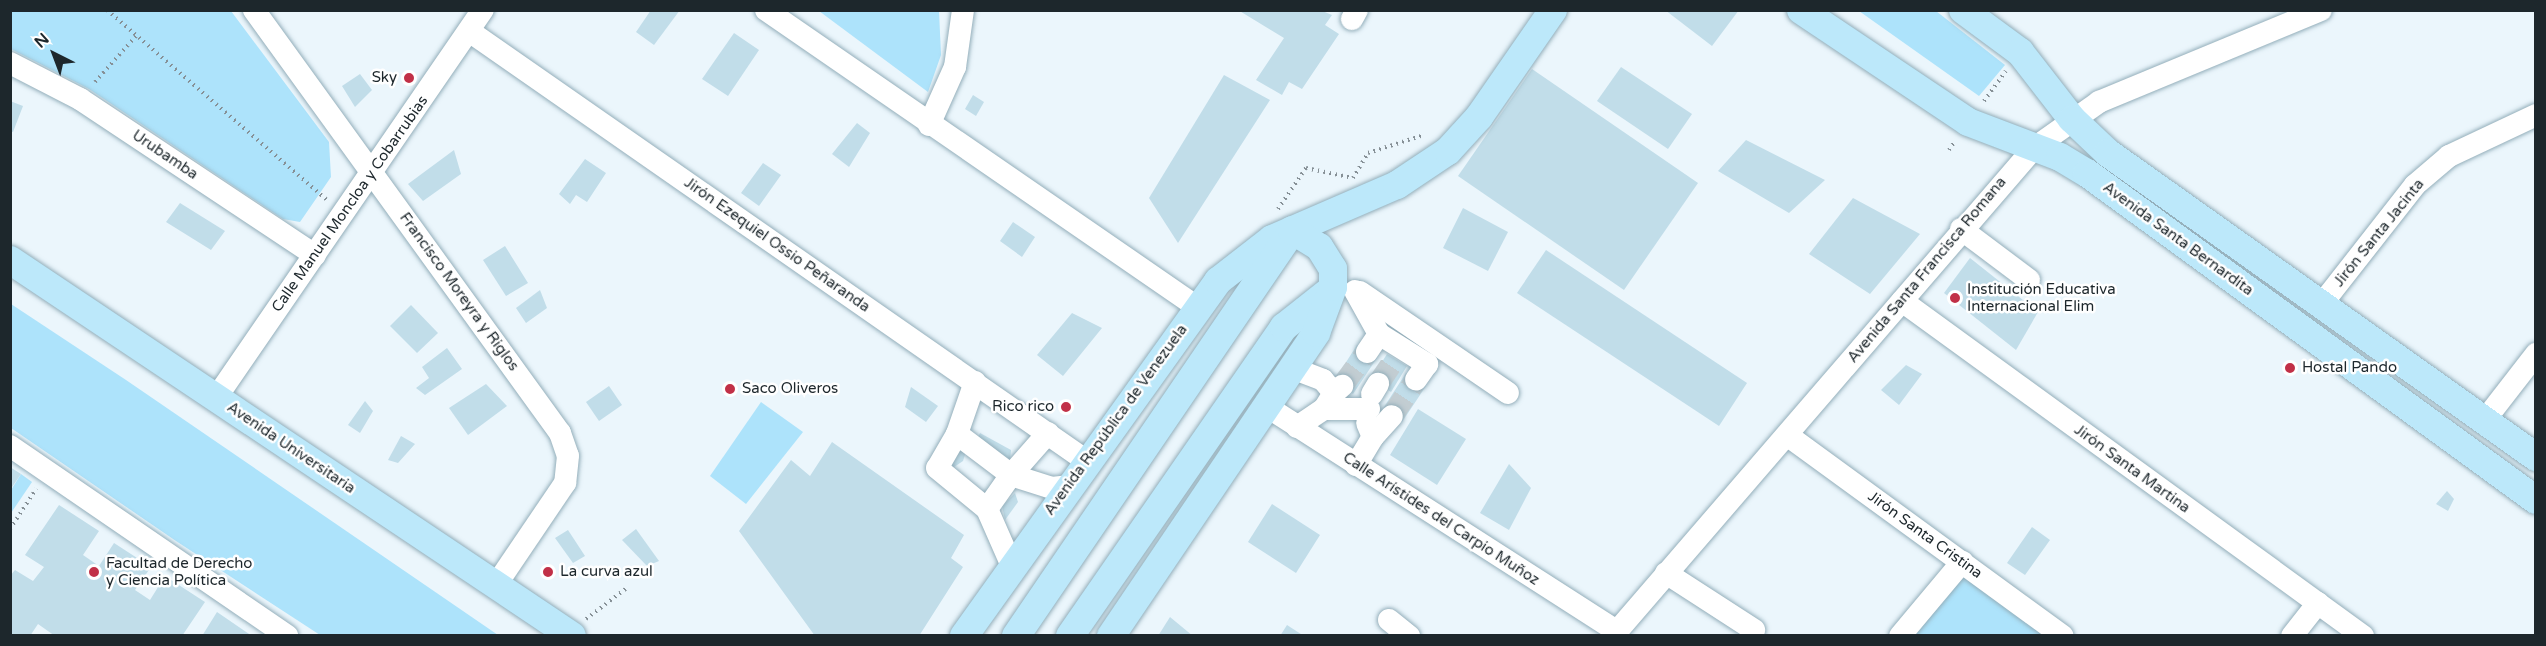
<!DOCTYPE html>
<meta charset="utf-8">
<style>
body{margin:0}
#map{position:relative;width:2546px;height:646px;overflow:hidden;background:#ebf6fc;font-family:"Varela Round",sans-serif}
div>[style]{position:absolute}
.green>*{inset:0;background:#ade3fb}
.building>*{inset:0;background:#c1dde9}
.minor-tunnel>*{height:22px;margin-top:-11px;transform-origin:0;background:repeating-linear-gradient(90deg,#c2cdd2 0 22px,transparent 0 33px)}
.path>*{height:4px;margin-top:-2px;transform-origin:0;background:repeating-linear-gradient(90deg,#869096 0 1.5px,transparent 0 6px)}
.roads{filter:drop-shadow(0 0 2px #93aeba) drop-shadow(0 0 2px #93aeba)}
.minor>*{height:22px;margin:-11px;padding:0 11px;transform-origin:11px;border-radius:11px;background:#fff}
.major>*{height:28px;margin:-14px;padding:0 14px;transform-origin:14px;border-radius:14px;background:#bce8fa}
.dots>*{width:16px;height:16px;translate:-50% -50%;box-sizing:border-box;border:3px solid #fff;border-radius:50%}
span{translate:-50% -50%;white-space:nowrap;text-align:center;line-height:1.15;-webkit-text-stroke:5px #fff;paint-order:stroke}
.poi-label{font-size:15px;color:#1d272c}
.right{translate:-100% -50%;text-align:right}
.left{translate:0 -50%;text-align:left}
.street-label{font-size:15px;color:#1d272c}
.frame{position:absolute;inset:0;border:12px solid #1d272c;pointer-events:none}
.north{position:absolute;left:24px;top:24px;width:60px;height:60px;-webkit-text-stroke:4px #fff;paint-order:stroke;rotate:318deg;font-size:16px;font-weight:700;line-height:24px;text-align:center;color:#1d272c}
.north::after{content:'';display:block;margin:auto;width:21px;height:27px;background:#1d272c;clip-path:polygon(50% 0,100% 100%,50% 72%,0 100%)}
</style>
<div id="map">
<div class="green">
<div style="clip-path:polygon(10px 11px,231px 11px,329px 142px,331px 177px,300px 222px,283px 219px,89px 89px,11px 49px)"></div>
<div style="clip-path:polygon(819px 11px,939px 11px,941px 55px,928px 92px)"></div>
<div style="clip-path:polygon(1859px 11px,1936px 11px,2005px 65px,1979px 96px)"></div>
<div style="clip-path:polygon(11px 304px,126px 380px,498px 635px,320px 635px,176px 541px,11px 428px)"></div>
<div style="clip-path:polygon(761px 402px,803px 432px,746px 504px,710px 476px)"></div>
<div style="clip-path:polygon(21px 474px,32px 482px,11px 513px,11px 490px)"></div>
<div style="clip-path:polygon(1961px 574px,2045px 636px,1904px 636px)"></div>
</div>
<div class="building">
<div style="clip-path:polygon(651px 10px,680px 10px,654px 45px,636px 32px)"></div>
<div style="clip-path:polygon(1238px 10px,1320px 10px,1332px 15px,1325px 25px,1339px 34px,1302px 89px,1289px 82px,1282px 95px,1256px 80px,1284px 38px)"></div>
<div style="clip-path:polygon(1665px 10px,1739px 10px,1712px 46px)"></div>
<div style="clip-path:polygon(734px 33px,759px 50px,728px 96px,702px 79px)"></div>
<div style="clip-path:polygon(1621px 67px,1692px 114px,1668px 149px,1597px 101px)"></div>
<div style="clip-path:polygon(1532px 69px,1698px 183px,1624px 290px,1458px 176px)"></div>
<div style="clip-path:polygon(360px 74px,372px 90px,355px 107px,342px 86px)"></div>
<div style="clip-path:polygon(1224px 75px,1270px 100px,1178px 243px,1149px 198px)"></div>
<div style="clip-path:polygon(973px 95px,984px 102px,976px 116px,965px 109px)"></div>
<div style="clip-path:polygon(10px 101px,23px 106px,13px 132px,10px 131px)"></div>
<div style="clip-path:polygon(857px 123px,870px 133px,849px 167px,832px 154px)"></div>
<div style="clip-path:polygon(1746px 140px,1825px 180px,1789px 213px,1718px 171px)"></div>
<div style="clip-path:polygon(454px 150px,461px 174px,423px 201px,408px 184px)"></div>
<div style="clip-path:polygon(585px 159px,606px 173px,587px 202px,576px 195px,570px 204px,559px 194px)"></div>
<div style="clip-path:polygon(763px 163px,781px 175px,759px 206px,741px 193px)"></div>
<div style="clip-path:polygon(1853px 198px,1920px 234px,1870px 294px,1809px 254px)"></div>
<div style="clip-path:polygon(180px 203px,225px 231px,211px 250px,166px 222px)"></div>
<div style="clip-path:polygon(1463px 208px,1508px 232px,1488px 271px,1443px 248px)"></div>
<div style="clip-path:polygon(1013px 222px,1035px 237px,1022px 257px,1000px 241px)"></div>
<div style="clip-path:polygon(505px 246px,528px 283px,506px 296px,483px 260px)"></div>
<div style="clip-path:polygon(1546px 250px,1747px 383px,1719px 426px,1517px 293px)"></div>
<div style="clip-path:polygon(1970px 258px,2038px 312px,2016px 350px,1944px 293px)"></div>
<div style="clip-path:polygon(540px 290px,547px 308px,526px 323px,516px 308px)"></div>
<div style="clip-path:polygon(411px 305px,438px 333px,417px 353px,390px 326px)"></div>
<div style="clip-path:polygon(1072px 313px,1102px 328px,1063px 376px,1037px 355px)"></div>
<div style="clip-path:polygon(1357px 345px,1377px 358px,1353px 394px,1334px 381px)"></div>
<div style="clip-path:polygon(447px 348px,462px 369px,425px 395px,416px 388px,429px 378px,422px 367px)"></div>
<div style="clip-path:polygon(1387px 354px,1407px 366px,1391px 392px,1371px 379px)"></div>
<div style="clip-path:polygon(1906px 365px,1922px 374px,1899px 405px,1881px 390px)"></div>
<div style="clip-path:polygon(1406px 373px,1426px 386px,1402px 422px,1382px 410px)"></div>
<div style="clip-path:polygon(486px 384px,507px 406px,468px 435px,449px 408px)"></div>
<div style="clip-path:polygon(609px 386px,622px 405px,599px 421px,586px 402px)"></div>
<div style="clip-path:polygon(911px 387px,938px 406px,926px 422px,905px 407px)"></div>
<div style="clip-path:polygon(365px 401px,373px 411px,360px 433px,348px 425px)"></div>
<div style="clip-path:polygon(1418px 409px,1466px 439px,1437px 485px,1390px 455px)"></div>
<div style="clip-path:polygon(980px 433px,1011px 450px,1010px 460px,978px 437px)"></div>
<div style="clip-path:polygon(401px 436px,415px 444px,398px 463px,388px 460px)"></div>
<div style="clip-path:polygon(832px 442px,964px 535px,951px 558px,963px 567px,919px 636px,815px 636px,739px 531px,791px 460px,810px 476px)"></div>
<div style="clip-path:polygon(967px 448px,963px 461px,951px 469px,954px 449px)"></div>
<div style="clip-path:polygon(1509px 464px,1531px 488px,1509px 530px,1480px 513px)"></div>
<div style="clip-path:polygon(10px 467px,21px 474px,10px 490px)"></div>
<div style="clip-path:polygon(2447px 491px,2454px 499px,2448px 511px,2436px 504px)"></div>
<div style="clip-path:polygon(1015px 493px,1018px 502px,1005px 520px,1002px 506px)"></div>
<div style="clip-path:polygon(1272px 504px,1320px 535px,1296px 573px,1248px 542px)"></div>
<div style="clip-path:polygon(59px 505px,99px 531px,83px 555px,99px 566px,114px 543px,151px 567px,135px 590px,150px 600px,165px 576px,205px 602px,182px 636px,55px 636px,38px 624px,30px 636px,10px 636px,10px 576px,15px 570px,33px 581px,44px 567px,25px 555px)"></div>
<div style="clip-path:polygon(2032px 527px,2050px 540px,2025px 575px,2007px 563px)"></div>
<div style="clip-path:polygon(636px 529px,659px 561px,647px 566px,622px 540px)"></div>
<div style="clip-path:polygon(568px 530px,585px 556px,573px 563px,555px 538px)"></div>
<div style="clip-path:polygon(217px 612px,252px 636px,202px 636px)"></div>
<div style="clip-path:polygon(1170px 617px,1193px 636px,1158px 636px)"></div>
<div style="clip-path:polygon(1287px 625px,1304px 636px,1280px 636px)"></div>
</div>
<div class="minor-tunnel">
<div style="left:1378px;top:384px;width:30px;rotate:-56deg"></div>
<div style="left:1342px;top:386px;width:42px;rotate:-53.7deg"></div>
<div style="left:1392px;top:416px;width:43px;rotate:-56.3deg"></div>
</div>
<div class="path">
<div style="left:107px;top:10px;width:291px;rotate:40.8deg"></div>
<div style="left:95px;top:82px;width:62px;rotate:-48.3deg"></div>
<div style="left:1984px;top:101px;width:37px;rotate:-54deg"></div>
<div style="left:1949px;top:150px;width:11px;rotate:-56deg"></div>
<div style="left:1278px;top:209px;width:50px;rotate:-55.7deg"></div>
<div style="left:1306px;top:168px;width:48px;rotate:12deg"></div>
<div style="left:1353px;top:178px;width:29px;rotate:-59deg"></div>
<div style="left:1368px;top:153px;width:59px;rotate:-17.8deg"></div>
<div style="left:10px;top:529px;width:48px;rotate:-57deg"></div>
<div style="left:586px;top:619px;width:53px;rotate:-37.3deg"></div>
</div>
<div class="roads">
<div class="minor">
<div style="left:254px;top:10px;width:522px;rotate:54.12deg"></div>
<div style="left:560px;top:433px;width:24px;rotate:71deg"></div>
<div style="left:568px;top:456px;width:27px;rotate:96deg"></div>
<div style="left:565px;top:483px;width:123px;rotate:124.1deg"></div>
<div style="left:766px;top:10px;width:523px;rotate:34.57deg"></div>
<div style="left:1352px;top:19px;width:10px;rotate:-61deg"></div>
<div style="left:469px;top:31px;width:751px;rotate:34.85deg"></div>
<div style="left:10px;top:63px;width:79px;rotate:27.2deg"></div>
<div style="left:80px;top:99px;width:282px;rotate:33.6deg"></div>
<div style="left:929px;top:125px;width:64px;rotate:-65.9deg"></div>
<div style="left:955px;top:67px;width:58px;rotate:-82deg"></div>
<div style="left:1961px;top:229px;width:85px;rotate:36.9deg"></div>
<div style="left:1355px;top:291px;width:49px;rotate:60.8deg"></div>
<div style="left:1379px;top:334px;width:57px;rotate:32deg"></div>
<div style="left:1427px;top:364px;width:19px;rotate:125deg"></div>
<div style="left:1360px;top:292px;width:179px;rotate:34.3deg"></div>
<div style="left:1902px;top:301px;width:570px;rotate:36.01deg"></div>
<div style="left:2321px;top:305px;width:152px;rotate:-51.9deg"></div>
<div style="left:2415px;top:185px;width:45px;rotate:-40.5deg"></div>
<div style="left:2449px;top:156px;width:96px;rotate:-25.2deg"></div>
<div style="left:1367px;top:352px;width:22px;rotate:-56deg"></div>
<div style="left:1292px;top:368px;width:33px;rotate:21deg"></div>
<div style="left:1323px;top:380px;width:17px;rotate:50deg"></div>
<div style="left:1334px;top:393px;width:11px;rotate:-41deg"></div>
<div style="left:975px;top:382px;width:55px;rotate:109.1deg"></div>
<div style="left:957px;top:434px;width:39px;rotate:120deg"></div>
<div style="left:937px;top:468px;width:65px;rotate:39.4deg"></div>
<div style="left:987px;top:509px;width:62px;rotate:66.3deg"></div>
<div style="left:1372px;top:394px;width:12px;rotate:-59deg"></div>
<div style="left:216px;top:398px;width:471px;rotate:-55.5deg"></div>
<div style="left:1266px;top:406px;width:416px;rotate:32.7deg"></div>
<div style="left:1324px;top:409px;width:45px"></div>
<div style="left:2484px;top:421px;width:85px;rotate:-52.2deg"></div>
<div style="left:1297px;top:427px;width:32px;rotate:-34deg"></div>
<div style="left:1324px;top:409px;width:19px;rotate:-58deg"></div>
<div style="left:957px;top:434px;width:68px;rotate:37.2deg"></div>
<div style="left:1011px;top:475px;width:56px;rotate:-48.6deg"></div>
<div style="left:1787px;top:435px;width:341px;rotate:36.1deg"></div>
<div style="left:1373px;top:437px;width:28px;rotate:-48deg"></div>
<div style="left:10px;top:446px;width:336px;rotate:34.4deg"></div>
<div style="left:1356px;top:465px;width:33px;rotate:-59deg"></div>
<div style="left:1373px;top:437px;width:15px;rotate:-113deg"></div>
<div style="left:987px;top:509px;width:42px;rotate:-54.8deg"></div>
<div style="left:1011px;top:475px;width:43px;rotate:17.6deg"></div>
<div style="left:1052px;top:488px;width:16px;rotate:-7deg"></div>
<div style="left:1666px;top:573px;width:105px;rotate:32.9deg"></div>
<div style="left:1389px;top:620px;width:26px;rotate:39deg"></div>
<div style="left:1613px;top:636px;width:645px;rotate:-49.22deg"></div>
<div style="left:2034px;top:148px;width:80px;rotate:-35.3deg"></div>
<div style="left:2099px;top:102px;width:240px;rotate:-22.5deg"></div>
<div style="left:1900px;top:636px;width:97px;rotate:-50deg"></div>
<div style="left:2292px;top:636px;width:42px;rotate:-51.8deg"></div>
</div>
<div class="major">
<div style="left:1801px;top:10px;width:201px;rotate:33.8deg"></div>
<div style="left:1968px;top:122px;width:98px;rotate:20.8deg"></div>
<div style="left:2060px;top:157px;width:31px;rotate:31deg"></div>
<div style="left:2087px;top:173px;width:555px;rotate:36.07deg"></div>
<div style="left:1963px;top:10px;width:71px;rotate:36.4deg"></div>
<div style="left:2020px;top:52px;width:85px;rotate:52.2deg"></div>
<div style="left:2072px;top:119px;width:50px;rotate:43.4deg"></div>
<div style="left:2108px;top:153px;width:525px;rotate:35.39deg"></div>
<div style="left:10px;top:260px;width:676px;rotate:33.78deg"></div>
<div style="left:964px;top:636px;width:437px;rotate:-54.4deg"></div>
<div style="left:1218px;top:281px;width:68px;rotate:-37.9deg"></div>
<div style="left:1272px;top:239px;width:136px;rotate:-23.4deg"></div>
<div style="left:1397px;top:185px;width:61px;rotate:-33.7deg"></div>
<div style="left:1448px;top:151px;width:46px;rotate:-47.6deg"></div>
<div style="left:1479px;top:117px;width:130px;rotate:-55.3deg"></div>
<div style="left:1016px;top:636px;width:490px;rotate:-55.7deg"></div>
<div style="left:1070px;top:636px;width:376px;rotate:-55.3deg"></div>
<div style="left:1284px;top:327px;width:61px;rotate:-38.4deg"></div>
<div style="left:1111px;top:636px;width:366px;rotate:-55.9deg"></div>
<div style="left:1316px;top:333px;width:49px;rotate:-69.7deg"></div>
<div style="left:1333px;top:287px;width:18px;rotate:-90deg"></div>
<div style="left:1333px;top:269px;width:26px;rotate:-122deg"></div>
<div style="left:1319px;top:247px;width:32px;rotate:-148deg"></div>
</div>
</div>
<div class="dots">
<div style="left:409px;top:78px;background:#c13047"></div>
<div style="left:1955px;top:298px;background:#c13047"></div>
<div style="left:2290px;top:368px;background:#c13047"></div>
<div style="left:730px;top:389px;background:#c13047"></div>
<div style="left:1066px;top:407px;background:#c13047"></div>
<div style="left:94px;top:572px;background:#c13047"></div>
<div style="left:548px;top:572px;background:#c13047"></div>
</div>
<div class="poi-label">
<span class="right" style="left:397px;top:78px">Sky</span>
<span class="left" style="left:1967px;top:298px">Institución Educativa<br>Internacional Elim</span>
<span class="left" style="left:2302px;top:368px">Hostal Pando</span>
<span class="left" style="left:742px;top:389px">Saco Oliveros</span>
<span class="right" style="left:1054px;top:407px">Rico rico</span>
<span class="left" style="left:106px;top:572px">Facultad de Derecho<br>y Ciencia Política</span>
<span class="left" style="left:560px;top:572px">La curva azul</span>
</div>
<div class="street-label">
<span style="left:165px;top:155px;rotate:34deg">Urubamba</span>
<span style="left:350px;top:204px;rotate:-55deg">Calle Manuel Moncloa y Cobarrubias</span>
<span style="left:2379px;top:233px;rotate:-51deg">Jirón Santa Jacinta</span>
<span style="left:2178px;top:239px;rotate:36deg">Avenida Santa Bernardita</span>
<span style="left:777px;top:245px;rotate:35deg">Jirón Ezequiel Ossio Peñaranda</span>
<span style="left:1927px;top:270px;rotate:-50deg">Avenida Santa Francisca Romana</span>
<span style="left:459px;top:292px;rotate:54deg">Francisco Moreyra y Riglos</span>
<span style="left:1116px;top:420px;rotate:-54deg">Avenida República de Venezuela</span>
<span style="left:291px;top:448px;rotate:34deg">Avenida Universitaria</span>
<span style="left:2132px;top:469px;rotate:36deg">Jirón Santa Martina</span>
<span style="left:1441px;top:519px;rotate:33deg">Calle Arístides del Carpio Muñoz</span>
<span style="left:1925px;top:535px;rotate:36deg">Jirón Santa Cristina</span>
</div>
<div class="frame"></div>
<div class="north">N</div>
</div>
